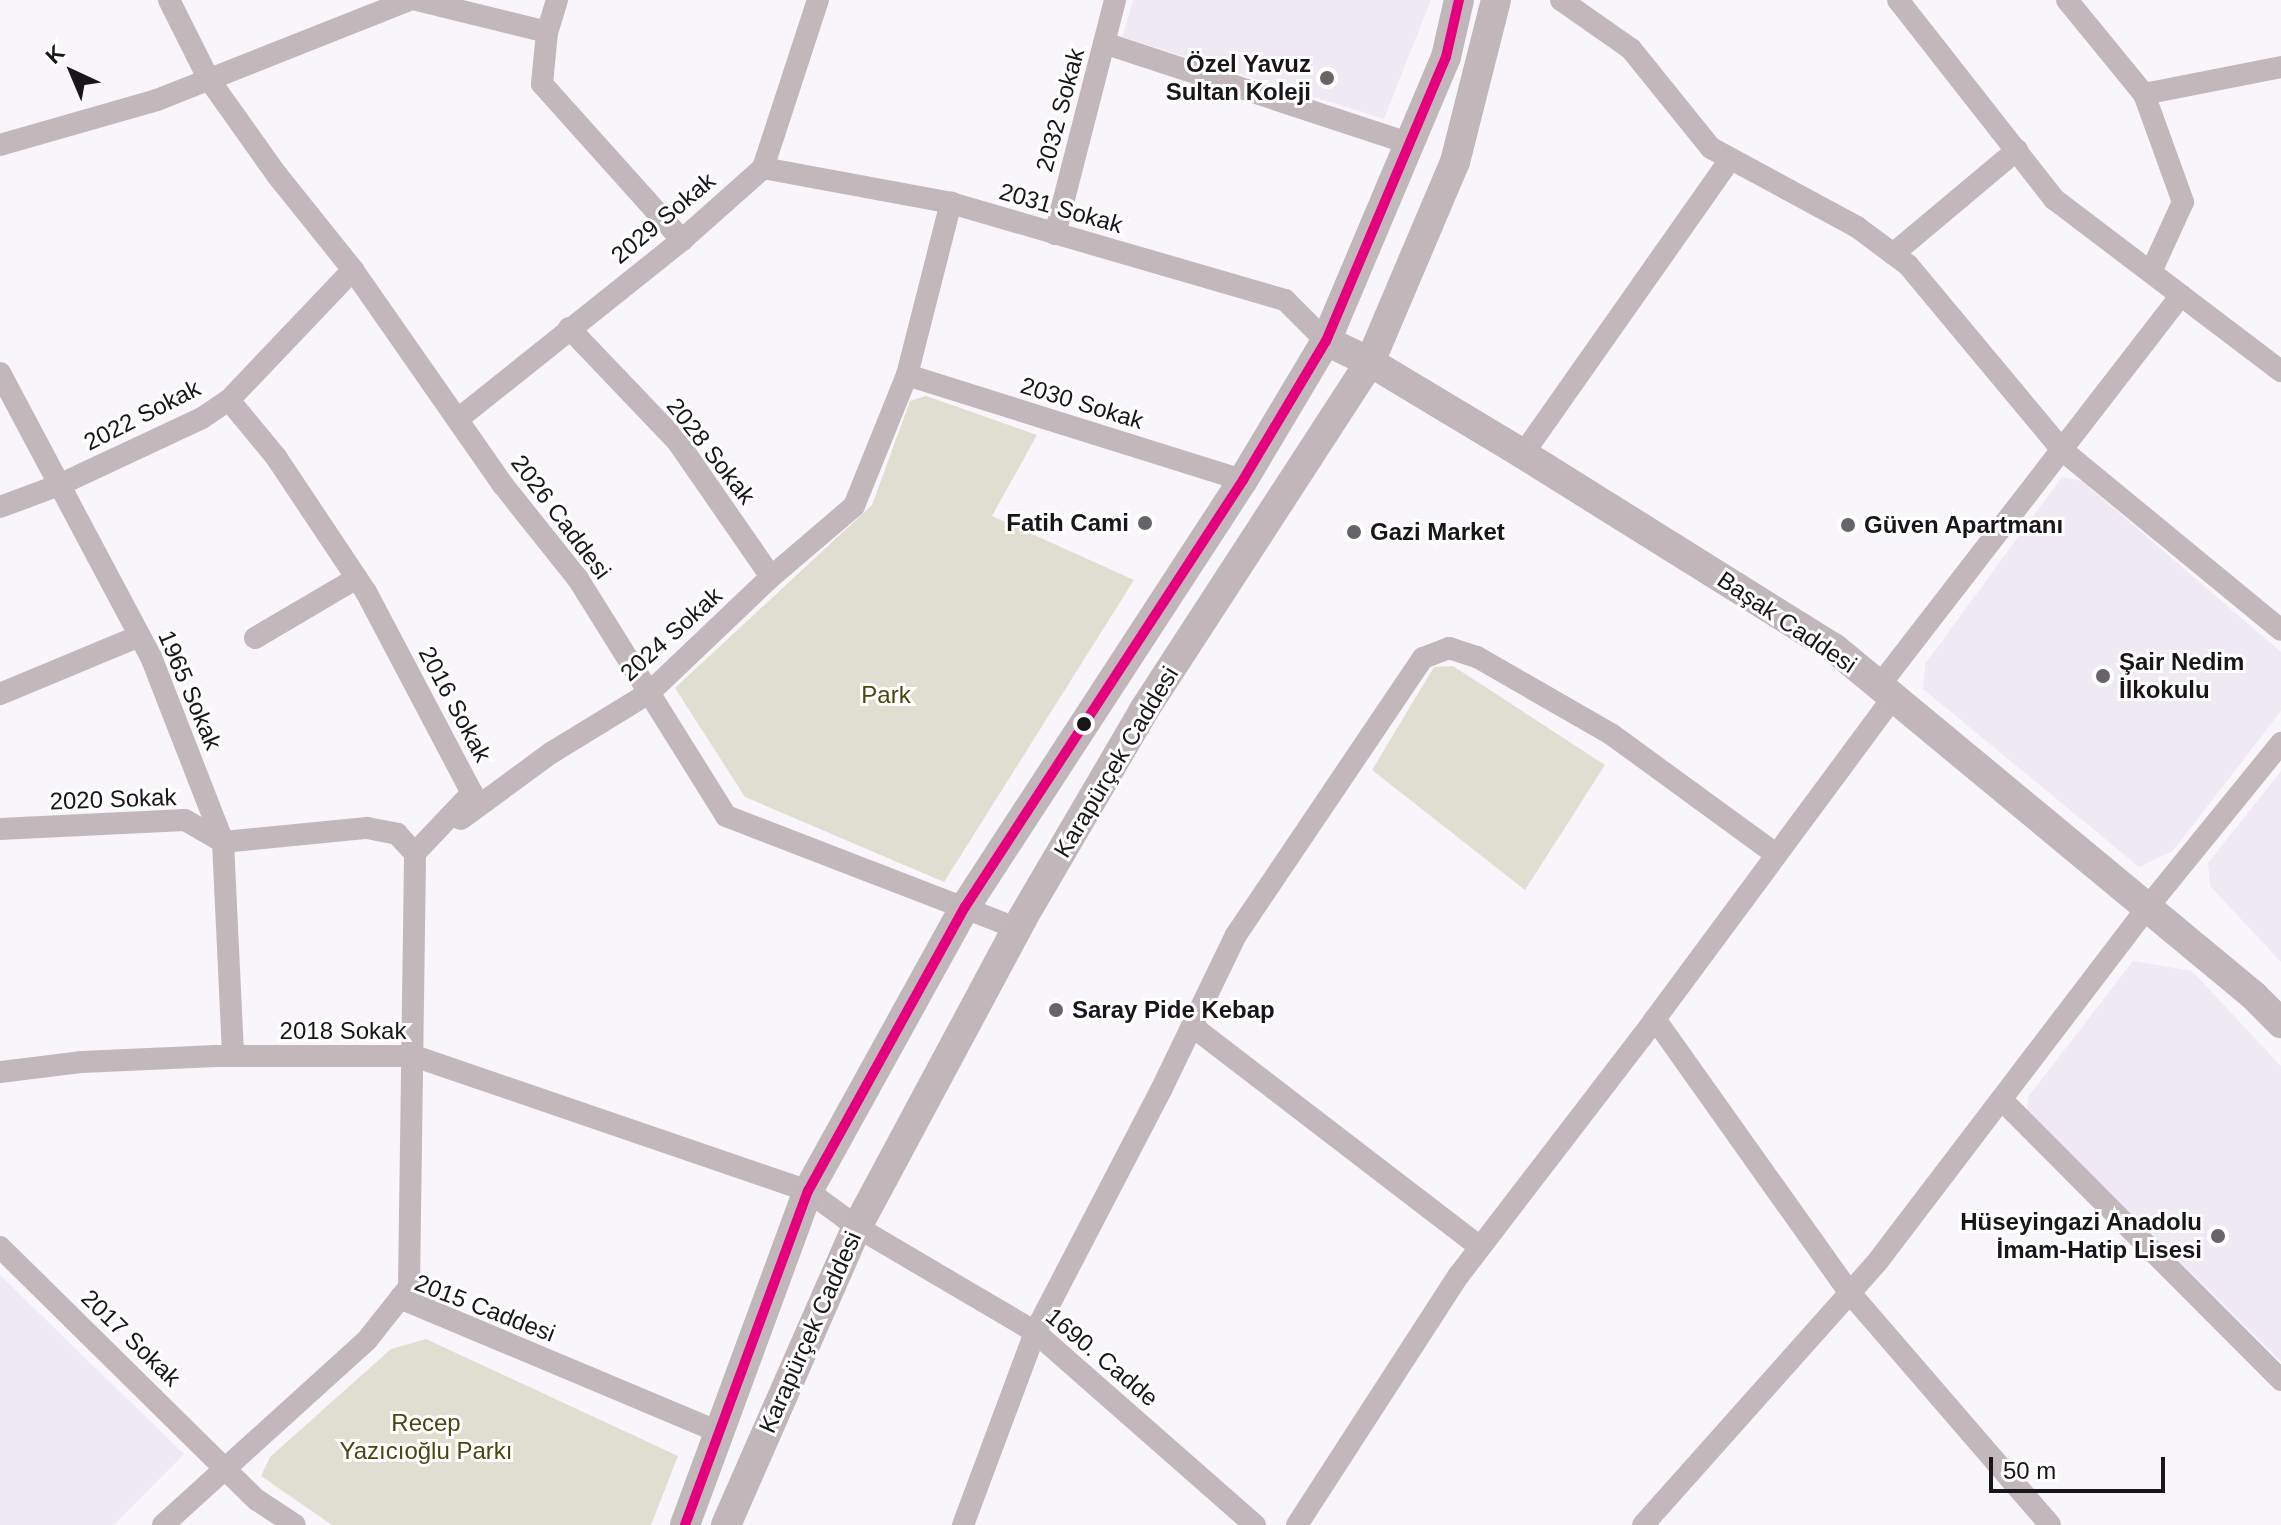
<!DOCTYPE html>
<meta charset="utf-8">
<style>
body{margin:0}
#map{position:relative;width:2281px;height:1525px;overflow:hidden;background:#f9f6fb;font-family:Helvetica,sans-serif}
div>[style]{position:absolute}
.built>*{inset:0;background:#efe9f3}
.green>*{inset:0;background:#dfded1}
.minor>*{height:22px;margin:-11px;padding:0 11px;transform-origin:11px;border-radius:11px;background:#c2b7ba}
.secondary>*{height:30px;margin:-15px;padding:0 15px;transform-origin:15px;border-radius:15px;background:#c1b6ba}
.bus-1>*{height:10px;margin:-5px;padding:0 5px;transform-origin:5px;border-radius:5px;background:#e5007d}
.dots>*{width:22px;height:22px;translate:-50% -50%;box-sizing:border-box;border:4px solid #fff;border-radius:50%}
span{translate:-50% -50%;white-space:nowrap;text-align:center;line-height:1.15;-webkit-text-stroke:6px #fff;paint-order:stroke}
.poi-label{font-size:24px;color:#181619;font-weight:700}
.right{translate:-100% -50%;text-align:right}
.left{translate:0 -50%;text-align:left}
.street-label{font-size:24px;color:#181619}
.park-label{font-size:24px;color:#47470f}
.north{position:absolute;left:32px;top:32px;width:80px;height:80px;-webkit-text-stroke:6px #fff;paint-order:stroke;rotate:316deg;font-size:22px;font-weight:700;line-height:32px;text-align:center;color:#181619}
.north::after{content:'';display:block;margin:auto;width:28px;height:36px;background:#181619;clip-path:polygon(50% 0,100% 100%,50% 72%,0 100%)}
.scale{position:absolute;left:1989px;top:1457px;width:176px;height:36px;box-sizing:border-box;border:4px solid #181619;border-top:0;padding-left:10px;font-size:24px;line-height:28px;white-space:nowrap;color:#181619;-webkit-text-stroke:6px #fff;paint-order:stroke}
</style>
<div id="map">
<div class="built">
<div style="clip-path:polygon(1133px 0,1431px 0,1384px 119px,1122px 37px)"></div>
<div style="clip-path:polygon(2062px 477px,2082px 481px,2281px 652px,2281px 711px,2173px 851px,2139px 867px,1923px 689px,1925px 664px)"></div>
<div style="clip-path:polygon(2281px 771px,2281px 962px,2210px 886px,2208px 863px)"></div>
<div style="clip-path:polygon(2133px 961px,2192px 971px,2281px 1066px,2281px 1362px,2027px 1110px,2028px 1097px)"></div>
<div style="clip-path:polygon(0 1275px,184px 1454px,114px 1525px,0 1525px)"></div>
</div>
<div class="green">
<div style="clip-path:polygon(926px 396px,1037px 435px,992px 516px,1134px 580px,944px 882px,745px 797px,675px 688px,872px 505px,910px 401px)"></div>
<div style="clip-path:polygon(1453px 666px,1605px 765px,1525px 890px,1372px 770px,1434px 667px)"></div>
<div style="clip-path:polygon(426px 1339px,678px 1456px,651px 1525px,332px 1525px,261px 1476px,270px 1457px,391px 1349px)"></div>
</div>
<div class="minor">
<div style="left:169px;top:0;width:87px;rotate:63.4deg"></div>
<div style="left:208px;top:78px;width:119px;rotate:54.6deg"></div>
<div style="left:277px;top:175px;width:122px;rotate:51.3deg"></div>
<div style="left:353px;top:270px;width:262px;rotate:55.1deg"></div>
<div style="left:503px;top:485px;width:120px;rotate:51.4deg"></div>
<div style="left:578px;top:579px;width:279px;rotate:58deg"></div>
<div style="left:726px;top:816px;width:312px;rotate:21.1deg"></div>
<div style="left:417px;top:0;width:134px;rotate:13.8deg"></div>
<div style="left:557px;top:0;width:34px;rotate:107deg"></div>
<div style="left:547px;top:32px;width:52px;rotate:95.5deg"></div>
<div style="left:542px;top:84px;width:210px;rotate:48.1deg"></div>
<div style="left:1561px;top:0;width:85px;rotate:35deg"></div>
<div style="left:1631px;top:49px;width:127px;rotate:51.1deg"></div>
<div style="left:1711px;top:148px;width:166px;rotate:28.4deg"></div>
<div style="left:1857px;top:227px;width:64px;rotate:36.7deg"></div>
<div style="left:1908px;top:265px;width:241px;rotate:50.2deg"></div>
<div style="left:2062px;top:450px;width:283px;rotate:39.4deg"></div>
<div style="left:1898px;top:0;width:253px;rotate:51.9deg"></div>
<div style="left:2054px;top:199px;width:285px;rotate:37.2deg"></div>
<div style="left:2067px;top:0;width:122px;rotate:50.7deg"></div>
<div style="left:2144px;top:94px;width:115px;rotate:70.1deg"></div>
<div style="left:2183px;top:202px;width:77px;rotate:114.6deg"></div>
<div style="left:1104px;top:43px;width:320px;rotate:18.2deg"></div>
<div style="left:2144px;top:94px;width:140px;rotate:-11.1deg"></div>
<div style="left:0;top:145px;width:163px;rotate:-16deg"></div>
<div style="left:157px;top:100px;width:272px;rotate:-21.6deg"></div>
<div style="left:763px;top:168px;width:191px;rotate:10.5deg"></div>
<div style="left:951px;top:203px;width:348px;rotate:16.2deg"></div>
<div style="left:1285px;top:300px;width:58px;rotate:45deg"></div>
<div style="left:1055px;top:234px;width:242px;rotate:-75.6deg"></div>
<div style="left:1893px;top:254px;width:162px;rotate:-40deg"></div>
<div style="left:569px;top:328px;width:156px;rotate:46.3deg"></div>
<div style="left:677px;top:441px;width:165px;rotate:55.3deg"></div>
<div style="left:0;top:373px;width:322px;rotate:62deg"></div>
<div style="left:151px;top:657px;width:199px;rotate:68.7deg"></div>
<div style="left:223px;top:842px;width:214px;rotate:87.3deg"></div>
<div style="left:907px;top:375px;width:352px;rotate:17.4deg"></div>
<div style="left:458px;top:419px;width:287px;rotate:-38.6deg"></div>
<div style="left:682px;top:240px;width:108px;rotate:-41.6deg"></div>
<div style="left:763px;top:168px;width:177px;rotate:-71.9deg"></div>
<div style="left:1523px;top:454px;width:360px;rotate:-54.9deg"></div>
<div style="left:0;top:507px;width:63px;rotate:-20.4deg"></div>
<div style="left:59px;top:485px;width:158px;rotate:-25.1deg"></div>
<div style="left:202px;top:418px;width:32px;rotate:-34deg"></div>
<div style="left:229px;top:400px;width:180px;rotate:-46.4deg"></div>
<div style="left:255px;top:638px;width:118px;rotate:-30.5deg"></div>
<div style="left:1879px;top:686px;width:494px;rotate:-52.3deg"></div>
<div style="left:0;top:694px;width:151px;rotate:-22.6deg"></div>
<div style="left:461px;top:819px;width:112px;rotate:-36.3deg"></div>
<div style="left:551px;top:753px;width:115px;rotate:-31.5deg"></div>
<div style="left:649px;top:693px;width:168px;rotate:-43.6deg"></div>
<div style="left:771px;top:577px;width:109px;rotate:-40.5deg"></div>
<div style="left:854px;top:506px;width:141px;rotate:-68deg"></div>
<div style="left:907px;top:375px;width:178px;rotate:-75.7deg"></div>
<div style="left:0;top:829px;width:185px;rotate:-2.8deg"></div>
<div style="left:185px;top:820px;width:44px;rotate:30.1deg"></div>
<div style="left:223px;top:842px;width:145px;rotate:-5.6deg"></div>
<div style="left:367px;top:828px;width:31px;rotate:11deg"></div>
<div style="left:397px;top:834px;width:26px;rotate:47deg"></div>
<div style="left:1655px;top:1019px;width:336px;rotate:54.6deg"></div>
<div style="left:1850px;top:1293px;width:306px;rotate:49.2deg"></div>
<div style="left:1192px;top:1026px;width:363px;rotate:37.5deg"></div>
<div style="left:0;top:1072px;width:83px;rotate:-7deg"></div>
<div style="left:82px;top:1062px;width:134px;rotate:-2.6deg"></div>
<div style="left:216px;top:1056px;width:198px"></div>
<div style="left:414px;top:1056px;width:416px;rotate:18.9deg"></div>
<div style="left:808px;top:1191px;width:61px;rotate:36.3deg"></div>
<div style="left:857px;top:1227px;width:207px;rotate:30.5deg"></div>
<div style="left:1035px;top:1332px;width:293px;rotate:41.3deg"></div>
<div style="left:2003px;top:1101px;width:394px;rotate:45.1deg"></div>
<div style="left:0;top:1247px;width:361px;rotate:44.6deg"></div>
<div style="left:257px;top:1500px;width:45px;rotate:33.3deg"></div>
<div style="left:400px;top:1298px;width:348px;rotate:22.8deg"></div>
<div style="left:163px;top:1525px;width:275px;rotate:-42.2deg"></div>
<div style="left:367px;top:1340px;width:68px;rotate:-51.6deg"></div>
<div style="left:409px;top:1287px;width:434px;rotate:-89.2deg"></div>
<div style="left:415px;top:853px;width:83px;rotate:-46.5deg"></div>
<div style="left:472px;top:793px;width:227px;rotate:-117.8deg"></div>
<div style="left:366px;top:592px;width:162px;rotate:-123.7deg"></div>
<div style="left:276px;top:457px;width:74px;rotate:-129.5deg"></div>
<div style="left:963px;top:1525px;width:206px;rotate:-69.5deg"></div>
<div style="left:1035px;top:1332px;width:273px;rotate:-62.5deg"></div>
<div style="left:1161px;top:1090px;width:172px;rotate:-64.2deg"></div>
<div style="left:1236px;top:935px;width:334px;rotate:-56deg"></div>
<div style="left:1423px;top:658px;width:28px;rotate:-21deg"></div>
<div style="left:1449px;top:648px;width:29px;rotate:18deg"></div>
<div style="left:1477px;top:657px;width:155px;rotate:29.9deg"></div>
<div style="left:1611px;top:734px;width:205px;rotate:36.1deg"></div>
<div style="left:1297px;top:1525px;width:298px;rotate:-57.1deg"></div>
<div style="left:1459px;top:1275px;width:299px;rotate:-52.5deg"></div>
<div style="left:1641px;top:1038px;width:423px;rotate:-53.5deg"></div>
<div style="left:1643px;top:1525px;width:353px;rotate:-48.3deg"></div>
<div style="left:1878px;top:1261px;width:444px;rotate:-52.7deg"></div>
<div style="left:2147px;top:908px;width:213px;rotate:-50.9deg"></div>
</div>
<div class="secondary">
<div style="left:1326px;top:341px;width:49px;rotate:25.5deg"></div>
<div style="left:1370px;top:362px;width:179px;rotate:31deg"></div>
<div style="left:1523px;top:454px;width:367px;rotate:32deg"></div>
<div style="left:1834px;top:648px;width:544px;rotate:39.63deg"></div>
<div style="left:2253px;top:995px;width:40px;rotate:45deg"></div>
<div style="left:685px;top:1525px;width:356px;rotate:-69.8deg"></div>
<div style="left:808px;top:1191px;width:325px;rotate:-61.1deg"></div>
<div style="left:965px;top:907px;width:510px;rotate:-56.93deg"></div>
<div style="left:1243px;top:480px;width:162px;rotate:-59.2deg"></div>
<div style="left:1326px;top:341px;width:308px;rotate:-67.1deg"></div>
<div style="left:1446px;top:57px;width:58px;rotate:-77.2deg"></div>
<div style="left:726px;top:1525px;width:326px;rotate:-66.3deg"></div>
<div style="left:857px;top:1227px;width:349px;rotate:-61.8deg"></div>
<div style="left:1022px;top:919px;width:242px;rotate:-59.7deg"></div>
<div style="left:1144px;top:710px;width:415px;rotate:-57deg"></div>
<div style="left:1370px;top:362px;width:217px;rotate:-67deg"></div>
<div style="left:1455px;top:162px;width:167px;rotate:-75.8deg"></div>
</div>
<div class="bus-1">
<div style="left:685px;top:1525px;width:356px;rotate:-69.8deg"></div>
<div style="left:808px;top:1191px;width:325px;rotate:-61.1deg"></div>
<div style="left:965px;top:907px;width:510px;rotate:-56.93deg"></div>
<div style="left:1243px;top:480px;width:162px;rotate:-59.2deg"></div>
<div style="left:1326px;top:341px;width:308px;rotate:-67.1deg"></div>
<div style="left:1446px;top:57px;width:58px;rotate:-77.2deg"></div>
</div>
<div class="dots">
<div style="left:1327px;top:78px;background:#676468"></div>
<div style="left:1145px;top:523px;background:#676468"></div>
<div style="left:1848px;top:525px;background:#676468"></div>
<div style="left:1354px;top:532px;background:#676468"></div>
<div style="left:2103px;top:676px;background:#676468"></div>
<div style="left:1084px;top:724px;background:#181619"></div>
<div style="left:1056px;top:1010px;background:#676468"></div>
<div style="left:2218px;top:1236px;background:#676468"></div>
</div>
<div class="poi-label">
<span class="right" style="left:1311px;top:78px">Özel Yavuz<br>Sultan Koleji</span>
<span class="right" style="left:1129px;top:523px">Fatih Cami</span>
<span class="left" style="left:1864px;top:525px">Güven Apartmanı</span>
<span class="left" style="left:1370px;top:532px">Gazi Market</span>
<span class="left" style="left:2119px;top:676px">Şair Nedim<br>İlkokulu</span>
<span class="left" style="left:1072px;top:1010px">Saray Pide Kebap</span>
<span class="right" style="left:2202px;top:1236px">Hüseyingazi Anadolu<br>İmam-Hatip Lisesi</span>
</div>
<div class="street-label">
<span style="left:1060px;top:110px;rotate:-75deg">2032 Sokak</span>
<span style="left:1061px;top:208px;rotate:16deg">2031 Sokak</span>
<span style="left:663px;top:218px;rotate:-40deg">2029 Sokak</span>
<span style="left:1082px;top:403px;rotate:17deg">2030 Sokak</span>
<span style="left:142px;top:415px;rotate:-27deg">2022 Sokak</span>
<span style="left:711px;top:451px;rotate:52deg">2028 Sokak</span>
<span style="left:561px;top:517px;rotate:53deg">2026 Caddesi</span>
<span style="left:1787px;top:622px;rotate:34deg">Başak Caddesi</span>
<span style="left:671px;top:634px;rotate:-42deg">2024 Sokak</span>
<span style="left:190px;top:690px;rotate:67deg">1965 Sokak</span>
<span style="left:455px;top:704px;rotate:62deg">2016 Sokak</span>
<span style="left:1116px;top:762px;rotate:-59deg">Karapürçek Caddesi</span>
<span style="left:113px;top:799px;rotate:-2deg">2020 Sokak</span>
<span style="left:343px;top:1031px">2018 Sokak</span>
<span style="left:485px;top:1308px;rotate:21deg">2015 Caddesi</span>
<span style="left:810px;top:1332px;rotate:-66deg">Karapürçek Caddesi</span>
<span style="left:131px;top:1338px;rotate:44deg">2017 Sokak</span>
<span style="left:1102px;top:1357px;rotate:40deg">1690. Cadde</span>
</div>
<div class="park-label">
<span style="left:886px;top:695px">Park</span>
<span style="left:426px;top:1437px">Recep<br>Yazıcıoğlu Parkı</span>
</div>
<div class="north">K</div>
<div class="scale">50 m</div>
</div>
